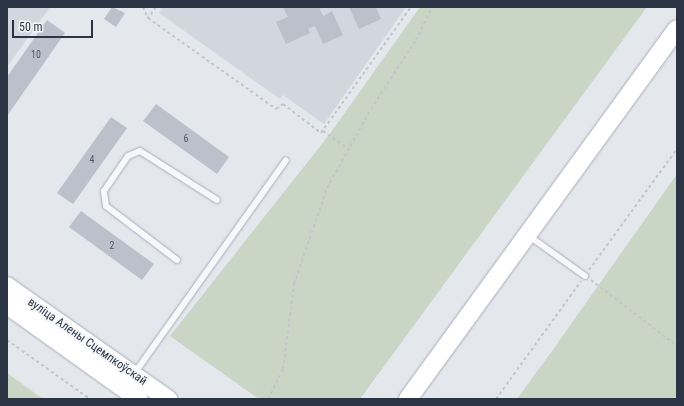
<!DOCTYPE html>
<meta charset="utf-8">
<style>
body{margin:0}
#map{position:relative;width:684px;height:406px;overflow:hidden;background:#e4e7ec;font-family:"Roboto Condensed",sans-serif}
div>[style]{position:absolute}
.built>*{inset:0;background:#d2d6de}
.green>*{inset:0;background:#c9d6c5}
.building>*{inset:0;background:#bbc0ca}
.path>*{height:2px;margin-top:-1px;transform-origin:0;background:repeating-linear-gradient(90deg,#c2c5cb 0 3px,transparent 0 6px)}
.roads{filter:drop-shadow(0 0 1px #a9aeb7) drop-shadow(0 0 1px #a9aeb7)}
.service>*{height:6px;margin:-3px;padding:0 3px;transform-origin:3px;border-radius:3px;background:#f7f8fa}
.secondary>*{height:18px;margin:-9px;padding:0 9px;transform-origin:9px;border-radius:9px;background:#fff}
span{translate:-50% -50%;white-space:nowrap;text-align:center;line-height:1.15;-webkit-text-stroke:4px #f4f6f9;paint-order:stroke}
.number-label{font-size:10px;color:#4f5766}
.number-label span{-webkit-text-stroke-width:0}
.street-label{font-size:12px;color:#2b3445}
.frame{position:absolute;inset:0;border:8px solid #2b3445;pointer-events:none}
.scale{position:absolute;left:12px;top:20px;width:81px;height:18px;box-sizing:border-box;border:2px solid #2b3445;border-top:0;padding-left:5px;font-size:12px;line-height:14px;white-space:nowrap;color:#2b3445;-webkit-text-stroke:3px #f4f6f9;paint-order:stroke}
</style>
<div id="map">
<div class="built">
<div style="clip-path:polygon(7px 7px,50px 7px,7px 67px)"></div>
<div style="clip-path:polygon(163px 7px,406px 7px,324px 124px,283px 95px,280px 99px,159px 13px)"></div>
</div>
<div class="green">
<div style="clip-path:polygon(420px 7px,647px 7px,360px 399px,259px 399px,170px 336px,329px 135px)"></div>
<div style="clip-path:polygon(677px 174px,677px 399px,517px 399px,552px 351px)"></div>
<div style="clip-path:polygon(7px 373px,43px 399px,7px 399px)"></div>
</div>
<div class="building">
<div style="clip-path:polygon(112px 7px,125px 13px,116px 27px,104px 19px)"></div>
<div style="clip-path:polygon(283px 7px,319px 7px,323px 16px,332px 11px,343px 35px,323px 44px,315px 26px,308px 29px,310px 33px,286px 44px,276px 22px,288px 17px)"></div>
<div style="clip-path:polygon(349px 7px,376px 7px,381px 19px,359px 29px)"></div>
<div style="clip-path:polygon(47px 20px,65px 33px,7px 116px,7px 77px)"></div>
<div style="clip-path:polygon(156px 104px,229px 157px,217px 174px,143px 121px)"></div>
<div style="clip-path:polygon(111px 117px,127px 128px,73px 204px,57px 193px)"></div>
<div style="clip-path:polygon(81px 211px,154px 264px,142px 280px,69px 227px)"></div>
</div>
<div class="path">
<div style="left:143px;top:7px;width:12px;rotate:66deg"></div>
<div style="left:156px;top:7px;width:14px;rotate:126deg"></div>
<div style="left:148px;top:18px;width:157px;rotate:35.4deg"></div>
<div style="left:276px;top:109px;width:9px;rotate:-36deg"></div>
<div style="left:283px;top:104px;width:48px;rotate:37.3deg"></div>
<div style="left:321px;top:133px;width:155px;rotate:-54.5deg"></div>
<div style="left:323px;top:131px;width:32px;rotate:35deg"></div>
<div style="left:589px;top:270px;width:150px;rotate:-54deg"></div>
<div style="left:591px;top:280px;width:108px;rotate:37.5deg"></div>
<div style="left:7px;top:340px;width:102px;rotate:35.4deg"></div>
<div style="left:268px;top:399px;width:34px;rotate:-63deg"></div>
<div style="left:283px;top:369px;width:86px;rotate:-82.6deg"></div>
<div style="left:294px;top:284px;width:102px;rotate:-71deg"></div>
<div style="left:327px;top:188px;width:90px;rotate:-60.9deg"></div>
<div style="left:371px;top:109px;width:82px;rotate:-56.9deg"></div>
<div style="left:416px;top:40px;width:37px;rotate:-64deg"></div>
<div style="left:496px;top:399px;width:145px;rotate:-54.2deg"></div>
</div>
<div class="roads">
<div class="service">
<div style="left:529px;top:236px;width:69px;rotate:35.5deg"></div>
<div style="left:177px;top:260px;width:89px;rotate:-142.7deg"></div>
<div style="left:106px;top:206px;width:15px;rotate:-98deg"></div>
<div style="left:104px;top:191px;width:42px;rotate:-55.6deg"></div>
<div style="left:128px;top:156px;width:13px;rotate:-23deg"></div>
<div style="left:140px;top:151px;width:91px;rotate:32.5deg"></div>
<div style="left:134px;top:374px;width:262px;rotate:-54.6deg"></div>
</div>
<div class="secondary">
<div style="left:7px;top:286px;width:197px;rotate:35.1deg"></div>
<div style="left:7px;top:305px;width:162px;rotate:35.5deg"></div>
<div style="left:408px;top:399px;width:457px;rotate:-54deg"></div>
</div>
</div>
<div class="number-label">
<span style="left:36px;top:55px">10</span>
<span style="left:186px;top:139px">6</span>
<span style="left:92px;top:160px">4</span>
<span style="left:112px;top:246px">2</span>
</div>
<div class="street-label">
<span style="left:87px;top:342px;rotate:35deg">вуліца Алены Сцемпкоўскай</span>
</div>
<div class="frame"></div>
<div class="scale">50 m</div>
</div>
